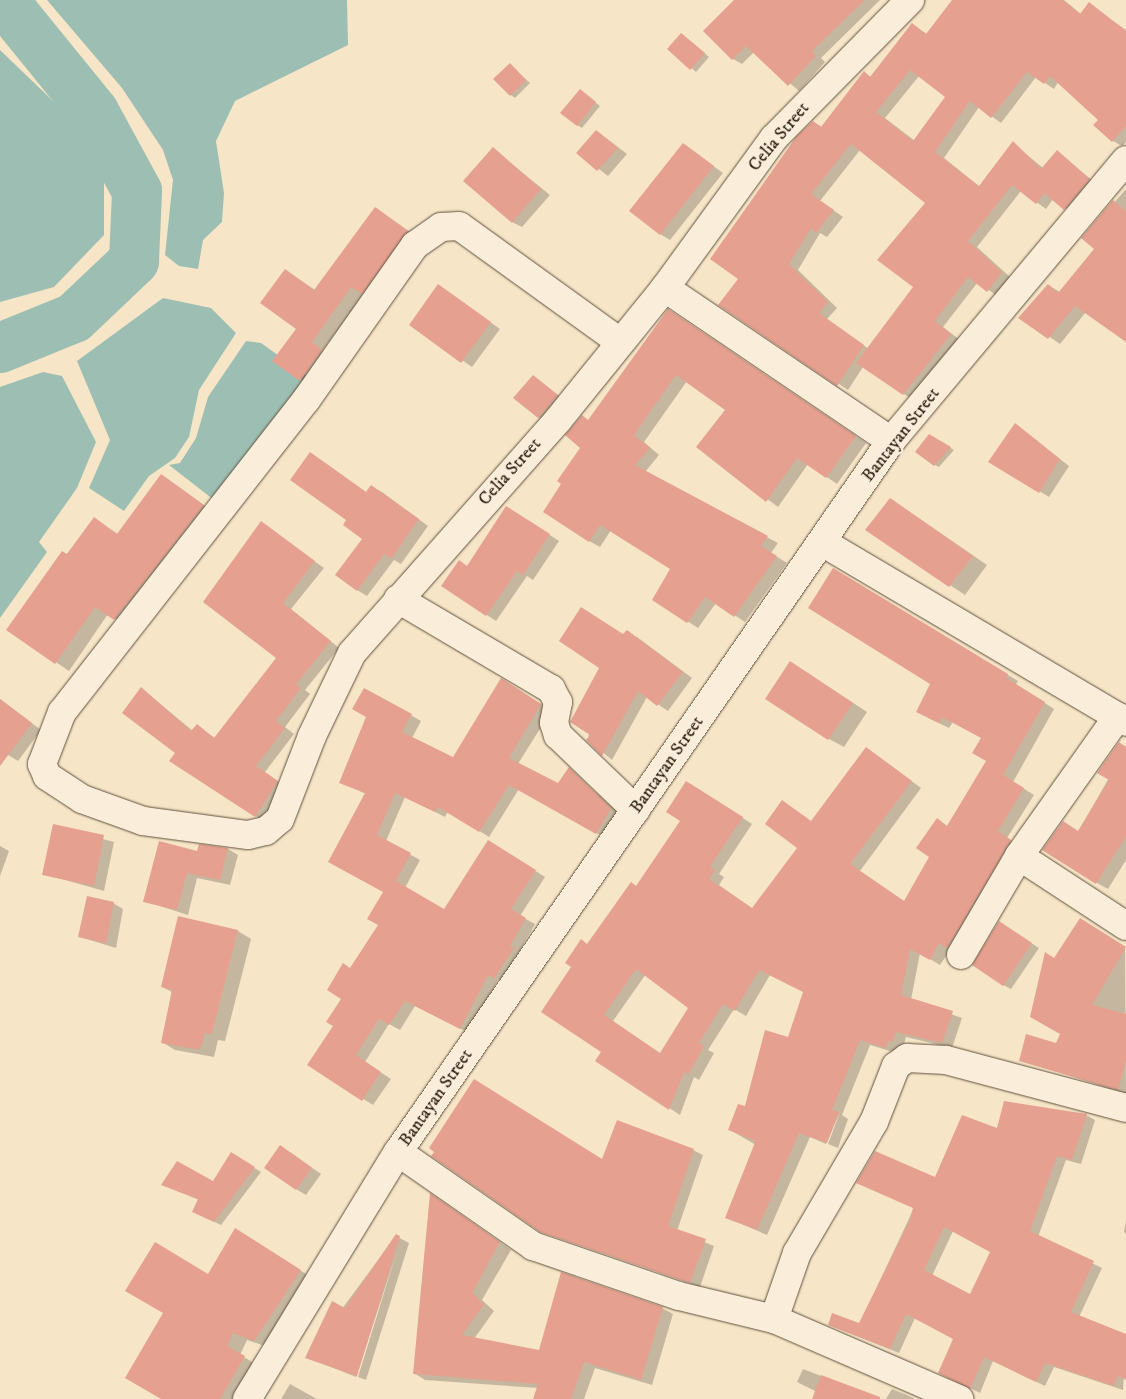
<!DOCTYPE html>
<style>
body{margin:0}
#map{position:relative;width:1126px;height:1399px;overflow:hidden;background:#f7e5c7;font-family:"IM FELL DW Pica",serif}
div>[style]{position:absolute}
.water>*{inset:0;background:#9dbfb3}
.shadow>*{inset:0;background:#0003}
.river>*{height:50px;margin:-25px;padding:0 25px;transform-origin:25px;border-radius:25px;background:#9dbfb3}
.building>*{inset:0;background:#e5a090}
.roads{filter:drop-shadow(0 0 1px #5f503d) drop-shadow(0 0 1px #5f503d)}
.street>*{height:28px;margin:-14px;padding:0 14px;transform-origin:14px;border-radius:14px;background:#faeedb}
.secondary>*{height:28px;margin:-14px;padding:0 14px;transform-origin:14px;border-radius:14px;background:#faeedb}
span{translate:-50% -50%;white-space:nowrap;text-align:center;line-height:1.15;-webkit-text-stroke:5px #faeedb;paint-order:stroke}
.street-label{font-size:18px;color:#2c1e0f}
</style>
<div id="map">
<div class="water">
<div style="clip-path:polygon(47px 0,347px 0,348px 45px,235px 101px,216px 141px,224px 193px,222px 222px,203px 240px,198px 269px,179px 266px,165px 255px,173px 180px,163px 150px,122px 88px)"></div>
<div style="clip-path:polygon(0 50px,77px 124px,104px 178px,104px 235px,54px 287px,0 302px)"></div>
<div style="clip-path:polygon(163px 298px,211px 308px,236px 333px,199px 390px,189px 437px,175px 458px,149px 476px,124px 511px,89px 488px,110px 440px,77px 361px)"></div>
<div style="clip-path:polygon(246px 341px,261px 343px,307px 376px,214px 500px,169px 465px,180px 463px,196px 438px,208px 397px)"></div>
<div style="clip-path:polygon(43px 372px,62px 376px,96px 442px,77px 488px,39px 542px,47px 552px,0 618px,0 387px)"></div>
</div>
<div class="shadow">
<div style="clip-path:polygon(736px 0,880px 0,821px 58px,825px 62px,799px 91px,754px 52px,742px 64px,733px 59px)"></div>
<div style="clip-path:polygon(evenodd,968px 0,1064px 0,1081px 14px,1089px 4px,1126px 30px,1126px 142px,1122px 146px,1113px 141px,1100px 120px,1058px 82px,1054px 89px,1036px 77px,1001px 123px,979px 107px,944px 158px,980px 187px,1013px 143px,1043px 168px,1057px 152px,1098px 185px,1074px 214px,1053px 199px,1046px 209px,1021px 191px,977px 247px,1011px 278px,997px 296px,978px 282px,943px 327px,960px 340px,913px 400px,863px 367px,848px 390px,720px 305px,740px 278px,813px 122px,822px 127px,864px 73px,871px 77px,912px 25px,927px 34px,968px 0,919px 76px,946px 96px,915px 141px,885px 118px,919px 76px,968px 0,860px 150px,927px 202px,915px 287px,869px 349px,827px 319px,837px 308px,798px 270px,820px 233px,827px 237px,843px 217px,820px 201px,860px 150px)"></div>
<div style="clip-path:polygon(682px 34px,709px 57px,696px 72px,668px 49px)"></div>
<div style="clip-path:polygon(510px 65px,530px 83px,515px 98px,511px 95px)"></div>
<div style="clip-path:polygon(584px 93px,600px 106px,582px 128px,577px 125px)"></div>
<div style="clip-path:polygon(597px 131px,627px 154px,608px 176px,578px 153px)"></div>
<div style="clip-path:polygon(684px 145px,723px 173px,670px 240px,660px 234px)"></div>
<div style="clip-path:polygon(493px 149px,550px 195px,522px 227px,512px 222px)"></div>
<div style="clip-path:polygon(1126px 189px,1126px 341px,1086px 312px,1060px 344px,1020px 317px,1048px 285px,1060px 292px,1096px 248px,1083px 238px)"></div>
<div style="clip-path:polygon(376px 208px,420px 239px,374px 300px,364px 294px,323px 350px,334px 358px,313px 387px,274px 361px,297px 329px,285px 270px,315px 290px)"></div>
<div style="clip-path:polygon(448px 292px,500px 329px,472px 367px,411px 325px)"></div>
<div style="clip-path:polygon(679px 317px,866px 443px,837px 484px,808px 464px,778px 507px,698px 447px,727px 410px,687px 381px,644px 442px,659px 455px,645px 472px,778px 543px,771px 553px,787px 563px,745px 622px,716px 603px,698px 628px,653px 599px,672px 569px,611px 530px,600px 547px,589px 541px,563px 484px,582px 448px,589px 421px)"></div>
<div style="clip-path:polygon(533px 376px,567px 402px,548px 423px,538px 417px)"></div>
<div style="clip-path:polygon(1016px 425px,1069px 466px,1049px 497px,990px 461px)"></div>
<div style="clip-path:polygon(929px 435px,954px 450px,939px 467px,935px 465px)"></div>
<div style="clip-path:polygon(311px 453px,367px 493px,372px 487px,382px 492px,428px 526px,401px 564px,394px 560px,367px 596px,357px 590px,363px 538px,348px 520px)"></div>
<div style="clip-path:polygon(162px 475px,216px 514px,128px 627px,108px 614px,69px 671px,8px 630px,94px 519px,118px 534px)"></div>
<div style="clip-path:polygon(891px 499px,987px 565px,965px 595px,867px 530px)"></div>
<div style="clip-path:polygon(516px 513px,559px 541px,533px 580px,527px 576px,496px 621px,487px 615px,467px 567px)"></div>
<div style="clip-path:polygon(261px 523px,324px 568px,291px 609px,339px 648px,305px 690px,310px 694px,285px 727px,294px 734px,265px 772px,287px 788px,265px 822px,171px 760px,177px 752px,141px 688px,193px 731px,197px 726px,215px 738px,277px 658px)"></div>
<div style="clip-path:polygon(evenodd,833px 569px,1018px 681px,1016px 684px,1054px 709px,1013px 782px,1034px 795px,1007px 838px,1021px 847px,940px 965px,920px 953px,911px 1000px,962px 1018px,952px 1048px,906px 1037px,903px 1047px,898px 1046px,896px 1053px,870px 1045px,842px 1115px,848px 1119px,838px 1148px,828px 1144px,840px 1112px,826px 1144px,810px 1137px,767px 1235px,727px 1217px,756px 1145px,730px 1130px,789px 1038px,804px 992px,770px 975px,746px 1016px,734px 1009px,708px 1050px,714px 1053px,699px 1080px,694px 1077px,680px 1115px,597px 1060px,603px 1052px,588px 945px,637px 887px,682px 821px,697px 788px,752px 824px,719px 874px,724px 877px,719px 885px,753px 909px,799px 847px,782px 802px,812px 822px,866px 748px,921px 788px,860px 871px,905px 902px,931px 856px,937px 820px,947px 826px,988px 761px,983px 738px,953px 722px,949px 728px,928px 718px,932px 684px,833px 569px,646px 974px,690px 1008px,661px 1054px,613px 1021px,646px 974px)"></div>
<div style="clip-path:polygon(624px 635px,637px 637px,692px 678px,668px 711px,647px 697px,612px 760px,588px 740px,601px 667px)"></div>
<div style="clip-path:polygon(806px 672px,867px 712px,844px 747px,829px 739px)"></div>
<div style="clip-path:polygon(511px 685px,551px 711px,518px 764px,559px 785px,569px 769px,620px 814px,607px 839px,519px 789px,489px 837px,448px 811px,445px 817px,405px 797px,386px 841px,420px 860px,405px 888px,444px 910px,498px 847px,545px 877px,520px 916px,535px 924px,519px 952px,523px 955px,505px 983px,498px 979px,471px 1034px,415px 1006px,400px 1030px,389px 1024px,365px 1062px,391px 1079px,373px 1105px,309px 1065px,335px 1026px,350px 969px,379px 925px,384px 891px,366px 794px,341px 782px,367px 717px,365px 689px,421px 721px,412px 738px,453px 759px)"></div>
<div style="clip-path:polygon(0 699px,41px 730px,18px 761px,0 750px)"></div>
<div style="clip-path:polygon(1126px 748px,1126px 860px,1108px 889px,1097px 883px,1078px 832px)"></div>
<div style="clip-path:polygon(54px 826px,114px 842px,104px 891px,44px 874px)"></div>
<div style="clip-path:polygon(0 846px,9px 851px,0 876px)"></div>
<div style="clip-path:polygon(228px 849px,238px 855px,230px 885px,197px 878px,188px 915px,144px 901px,198px 853px)"></div>
<div style="clip-path:polygon(113px 903px,123px 909px,116px 948px,80px 937px)"></div>
<div style="clip-path:polygon(179px 918px,238px 931px,251px 939px,225px 1041px,218px 1040px,214px 1057px,175px 1050px,162px 1042px,172px 992px,162px 987px)"></div>
<div style="clip-path:polygon(1007px 927px,1039px 948px,1011px 989px,1003px 985px)"></div>
<div style="clip-path:polygon(1125px 947px,1126px 1094px,1021px 1060px,1056px 1044px,1061px 1033px,1054px 959px)"></div>
<div style="clip-path:polygon(evenodd,1086px 1115px,1095px 1120px,1081px 1164px,1066px 1160px,1038px 1237px,1102px 1268px,1079px 1317px,1126px 1336px,1123px 1390px,1054px 1367px,1045px 1386px,993px 1361px,980px 1393px,948px 1377px,954px 1338px,915px 1318px,899px 1353px,829px 1325px,859px 1325px,914px 1208px,858px 1183px,935px 1179px,998px 1130px,1086px 1115px,953px 1231px,992px 1252px,971px 1296px,932px 1276px,953px 1231px)"></div>
<div style="clip-path:polygon(693px 1150px,703px 1155px,677px 1231px,714px 1246px,700px 1287px,541px 1231px,603px 1160px)"></div>
<div style="clip-path:polygon(290px 1152px,321px 1174px,306px 1195px,296px 1189px)"></div>
<div style="clip-path:polygon(231px 1154px,261px 1172px,221px 1225px,200px 1215px,199px 1200px,163px 1185px,213px 1183px)"></div>
<div style="clip-path:polygon(441px 1201px,511px 1250px,482px 1300px,494px 1311px,474px 1339px,540px 1351px,662px 1308px,673px 1314px,652px 1385px,595px 1368px,584px 1399px,534px 1399px,538px 1388px,425px 1380px,414px 1373px)"></div>
<div style="clip-path:polygon(1126px 1220px,1126px 1234px,1124px 1232px)"></div>
<div style="clip-path:polygon(396px 1236px,409px 1243px,366px 1380px,358px 1377px,396px 1254px,356px 1377px,306px 1357px)"></div>
<div style="clip-path:polygon(249px 1238px,314px 1279px,268px 1347px,247px 1340px,240px 1355px,258px 1365px,238px 1399px,164px 1399px,208px 1275px)"></div>
<div style="clip-path:polygon(803px 1369px,881px 1399px,831px 1399px,797px 1382px)"></div>
<div style="clip-path:polygon(290px 1384px,317px 1399px,281px 1399px)"></div>
<div style="clip-path:polygon(892px 1389px,909px 1396px,915px 1399px,886px 1399px)"></div>
</div>
<div class="river">
<div style="left:0;top:348px;width:80px;rotate:-22.1deg"></div>
<div style="left:74px;top:318px;width:83px;rotate:-43.5deg"></div>
<div style="left:134px;top:261px;width:70px;rotate:-87.5deg"></div>
<div style="left:137px;top:191px;width:90px;rotate:-118.6deg"></div>
<div style="left:94px;top:112px;width:144px;rotate:-129.1deg"></div>
</div>
<div class="building">
<div style="clip-path:polygon(734px 0,865px 0,812px 51px,816px 56px,788px 86px,746px 46px,732px 60px,703px 31px)"></div>
<div style="clip-path:polygon(evenodd,952px 0,1063px 0,1080px 14px,1089px 2px,1126px 31px,1126px 126px,1112px 142px,1093px 125px,1098px 120px,1050px 76px,1044px 84px,1027px 72px,991px 118px,970px 101px,935px 152px,979px 186px,1013px 141px,1041px 169px,1057px 150px,1090px 179px,1064px 210px,1044px 193px,1036px 204px,1012px 185px,968px 241px,1002px 272px,987px 292px,968px 277px,935px 321px,951px 334px,903px 395px,856px 363px,913px 287px,877px 260px,925px 203px,851px 144px,811px 194px,834px 210px,816px 233px,811px 228px,789px 264px,828px 302px,819px 313px,864px 345px,837px 386px,718px 305px,738px 279px,710px 259px,796px 137px,813px 121px,821px 127px,864px 71px,870px 77px,912px 23px,926px 34px,952px 0,910px 70px,945px 97px,913px 141px,876px 112px,910px 70px)"></div>
<div style="clip-path:polygon(681px 33px,705px 53px,690px 70px,667px 49px)"></div>
<div style="clip-path:polygon(510px 63px,526px 80px,510px 96px,493px 79px)"></div>
<div style="clip-path:polygon(580px 89px,596px 102px,577px 126px,560px 113px)"></div>
<div style="clip-path:polygon(596px 130px,618px 148px,597px 171px,576px 153px)"></div>
<div style="clip-path:polygon(683px 143px,714px 166px,660px 235px,629px 211px)"></div>
<div style="clip-path:polygon(493px 147px,541px 189px,512px 223px,463px 181px)"></div>
<div style="clip-path:polygon(1113px 200px,1126px 212px,1126px 342px,1075px 306px,1048px 339px,1018px 318px,1048px 284px,1058px 293px,1094px 249px,1081px 238px)"></div>
<div style="clip-path:polygon(375px 207px,408px 231px,362px 294px,351px 287px,312px 342px,322px 350px,300px 381px,272px 361px,296px 329px,260px 303px,285px 269px,314px 290px)"></div>
<div style="clip-path:polygon(438px 284px,491px 322px,461px 363px,409px 325px)"></div>
<div style="clip-path:polygon(668px 309px,856px 436px,826px 478px,797px 458px,766px 502px,696px 447px,725px 410px,676px 375px,634px 435px,650px 448px,635px 465px,768px 536px,761px 546px,777px 556px,734px 617px,705px 597px,687px 623px,652px 600px,670px 569px,600px 525px,589px 542px,543px 512px,561px 484px,557px 481px,580px 448px,565px 435px,582px 415px,588px 420px)"></div>
<div style="clip-path:polygon(533px 375px,558px 395px,538px 418px,513px 398px)"></div>
<div style="clip-path:polygon(1015px 423px,1060px 459px,1039px 493px,988px 462px)"></div>
<div style="clip-path:polygon(929px 434px,951px 447px,934px 466px,915px 452px)"></div>
<div style="clip-path:polygon(310px 452px,366px 492px,371px 485px,419px 519px,391px 559px,384px 554px,357px 591px,335px 575px,362px 539px,343px 525px,346px 520px,290px 480px)"></div>
<div style="clip-path:polygon(161px 474px,204px 505px,114px 620px,95px 607px,55px 664px,6px 630px,62px 551px,67px 554px,94px 517px,117px 534px)"></div>
<div style="clip-path:polygon(890px 498px,973px 556px,949px 587px,865px 530px)"></div>
<div style="clip-path:polygon(506px 506px,550px 534px,523px 575px,517px 571px,486px 616px,441px 586px,459px 560px,467px 566px)"></div>
<div style="clip-path:polygon(261px 521px,315px 561px,283px 603px,331px 641px,296px 684px,301px 688px,276px 721px,285px 728px,256px 766px,278px 781px,255px 817px,169px 761px,175px 753px,122px 713px,141px 687px,191px 731px,197px 724px,214px 738px,276px 658px,203px 602px)"></div>
<div style="clip-path:polygon(evenodd,833px 568px,1008px 674px,1006px 678px,1045px 702px,1003px 775px,1024px 788px,998px 831px,1011px 840px,947px 948px,939px 943px,930px 960px,910px 949px,901px 995px,953px 1011px,942px 1043px,896px 1032px,893px 1042px,888px 1041px,886px 1048px,860px 1040px,832px 1110px,839px 1112px,827px 1143px,799px 1133px,757px 1230px,725px 1218px,754px 1145px,754px 1140px,728px 1130px,738px 1104px,745px 1106px,765px 1030px,788px 1037px,803px 992px,759px 970px,735px 1011px,723px 1004px,699px 1043px,704px 1046px,688px 1075px,684px 1072px,669px 1110px,595px 1061px,601px 1052px,541px 1012px,571px 967px,565px 963px,581px 939px,587px 944px,631px 882px,636px 886px,680px 821px,666px 812px,686px 781px,743px 817px,710px 867px,715px 870px,709px 879px,752px 908px,797px 848px,765px 824px,782px 800px,811px 821px,866px 747px,912px 781px,850px 864px,904px 901px,929px 857px,916px 848px,937px 818px,947px 826px,986px 761px,972px 753px,981px 738px,942px 717px,939px 723px,916px 712px,930px 684px,808px 608px,833px 568px,636px 969px,688px 1008px,660px 1053px,604px 1015px,636px 969px)"></div>
<div style="clip-path:polygon(581px 607px,623px 634px,627px 630px,683px 672px,657px 706px,638px 691px,602px 756px,586px 740px,590px 735px,570px 722px,599px 668px,559px 641px)"></div>
<div style="clip-path:polygon(790px 661px,853px 703px,828px 740px,765px 699px)"></div>
<div style="clip-path:polygon(501px 678px,541px 704px,509px 758px,558px 783px,569px 767px,611px 808px,596px 834px,509px 785px,479px 832px,438px 807px,435px 812px,395px 793px,377px 835px,411px 853px,396px 881px,444px 909px,488px 840px,536px 870px,511px 909px,526px 918px,510px 946px,514px 948px,494px 979px,488px 975px,460px 1029px,405px 1001px,389px 1025px,379px 1019px,356px 1055px,381px 1072px,362px 1101px,307px 1065px,333px 1026px,326px 1022px,341px 999px,327px 990px,343px 963px,350px 968px,378px 925px,367px 919px,383px 892px,328px 862px,365px 793px,339px 783px,366px 717px,352px 709px,364px 688px,412px 714px,402px 732px,453px 757px)"></div>
<div style="clip-path:polygon(0 699px,32px 723px,0 766px)"></div>
<div style="clip-path:polygon(1119px 742px,1126px 747px,1126px 836px,1096px 884px,1042px 850px,1063px 821px,1078px 831px,1109px 780px,1097px 773px)"></div>
<div style="clip-path:polygon(53px 824px,104px 835px,94px 886px,42px 875px)"></div>
<div style="clip-path:polygon(159px 841px,197px 851px,199px 844px,228px 848px,220px 880px,187px 873px,177px 910px,143px 902px)"></div>
<div style="clip-path:polygon(87px 896px,114px 902px,106px 943px,78px 937px)"></div>
<div style="clip-path:polygon(178px 916px,238px 930px,212px 1034px,205px 1033px,200px 1050px,161px 1043px,172px 990px,161px 987px)"></div>
<div style="clip-path:polygon(1080px 918px,1126px 947px,1092px 1005px,1126px 1014px,1126px 1060px,1118px 1090px,1019px 1061px,1026px 1034px,1056px 1043px,1060px 1034px,1030px 1017px,1045px 952px,1054px 958px)"></div>
<div style="clip-path:polygon(999px 921px,1032px 943px,1003px 986px,972px 965px)"></div>
<div style="clip-path:polygon(474px 1079px,602px 1159px,617px 1120px,694px 1149px,668px 1226px,706px 1239px,690px 1283px,540px 1232px,431px 1156px,434px 1152px,429px 1148px)"></div>
<div style="clip-path:polygon(evenodd,1004px 1101px,1087px 1114px,1072px 1160px,1057px 1156px,1030px 1231px,1094px 1261px,1071px 1312px,1126px 1334px,1126px 1380px,1118px 1376px,1114px 1386px,1045px 1363px,1036px 1382px,984px 1357px,970px 1389px,938px 1373px,953px 1339px,906px 1314px,890px 1349px,828px 1325px,832px 1313px,859px 1323px,909px 1222px,913px 1208px,856px 1183px,875px 1151px,935px 1177px,962px 1115px,997px 1128px,1004px 1101px,944px 1227px,990px 1252px,970px 1294px,924px 1270px,944px 1227px)"></div>
<div style="clip-path:polygon(280px 1145px,312px 1168px,296px 1190px,264px 1168px)"></div>
<div style="clip-path:polygon(231px 1152px,255px 1167px,214px 1222px,192px 1212px,198px 1199px,161px 1185px,177px 1161px,213px 1181px)"></div>
<div style="clip-path:polygon(430px 1193px,500px 1242px,472px 1293px,484px 1304px,462px 1335px,539px 1350px,561px 1272px,663px 1307px,641px 1380px,584px 1362px,571px 1399px,533px 1399px,538px 1384px,413px 1374px)"></div>
<div style="clip-path:polygon(235px 1228px,301px 1270px,254px 1341px,233px 1333px,227px 1346px,245px 1356px,220px 1399px,161px 1399px,125px 1378px,163px 1313px,125px 1291px,155px 1242px,208px 1274px)"></div>
<div style="clip-path:polygon(396px 1234px,400px 1236px,357px 1376px,305px 1358px,332px 1301px,345px 1308px)"></div>
<div style="clip-path:polygon(821px 1375px,880px 1397px,880px 1399px,812px 1399px)"></div>
</div>
<div class="roads">
<div class="street">
<div style="left:665px;top:288px;width:273px;rotate:34.1deg"></div>
<div style="left:620px;top:342px;width:198px;rotate:-144.2deg"></div>
<div style="left:459px;top:226px;width:18px;rotate:177deg"></div>
<div style="left:441px;top:227px;width:32px;rotate:145deg"></div>
<div style="left:415px;top:245px;width:189px;rotate:125.1deg"></div>
<div style="left:306px;top:400px;width:396px;rotate:128deg"></div>
<div style="left:62px;top:712px;width:56px;rotate:111deg"></div>
<div style="left:42px;top:764px;width:13px;rotate:67deg"></div>
<div style="left:47px;top:776px;width:42px;rotate:33.3deg"></div>
<div style="left:82px;top:799px;width:65px;rotate:19.8deg"></div>
<div style="left:143px;top:821px;width:106px;rotate:7.6deg"></div>
<div style="left:248px;top:835px;width:18px;rotate:-13deg"></div>
<div style="left:266px;top:831px;width:18px;rotate:-41deg"></div>
<div style="left:280px;top:819px;width:89px;rotate:-68.9deg"></div>
<div style="left:312px;top:736px;width:92px;rotate:-64.3deg"></div>
<div style="left:352px;top:653px;width:311px;rotate:-48.5deg"></div>
<div style="left:558px;top:420px;width:170px;rotate:-51deg"></div>
<div style="left:665px;top:288px;width:185px;rotate:-54deg"></div>
<div style="left:774px;top:138px;width:194px;rotate:-45.4deg"></div>
<div style="left:822px;top:542px;width:353px;rotate:30.6deg"></div>
<div style="left:398px;top:599px;width:178px;rotate:30.5deg"></div>
<div style="left:551px;top:689px;width:15px;rotate:62deg"></div>
<div style="left:558px;top:702px;width:21px;rotate:101deg"></div>
<div style="left:554px;top:723px;width:13px;rotate:72deg"></div>
<div style="left:558px;top:735px;width:108px;rotate:43.9deg"></div>
<div style="left:1019px;top:856px;width:128px;rotate:33.2deg"></div>
<div style="left:961px;top:955px;width:115px;rotate:-59.6deg"></div>
<div style="left:1019px;top:856px;width:171px;rotate:-54.7deg"></div>
<div style="left:398px;top:1152px;width:165px;rotate:34.8deg"></div>
<div style="left:533px;top:1246px;width:154px;rotate:18.9deg"></div>
<div style="left:679px;top:1296px;width:98px;rotate:13.6deg"></div>
<div style="left:774px;top:1319px;width:202px;rotate:23.4deg"></div>
<div style="left:774px;top:1319px;width:70px;rotate:-70.8deg"></div>
<div style="left:797px;top:1253px;width:152px;rotate:-59.6deg"></div>
<div style="left:874px;top:1122px;width:60px;rotate:-68.6deg"></div>
<div style="left:896px;top:1066px;width:14px;rotate:-36deg"></div>
<div style="left:907px;top:1058px;width:39px;rotate:3deg"></div>
<div style="left:946px;top:1060px;width:186px;rotate:14.9deg"></div>
</div>
<div class="secondary">
<div style="left:247px;top:1399px;width:289px;rotate:-58.6deg"></div>
<div style="left:398px;top:1152px;width:865px;rotate:-55.26deg"></div>
<div style="left:891px;top:441px;width:366px;rotate:-50.1deg"></div>
</div>
</div>
<div class="street-label">
<span style="left:779px;top:137px;rotate:-50deg">Celia Street</span>
<span style="left:901px;top:435px;rotate:-52deg">Bantayan Street</span>
<span style="left:510px;top:472px;rotate:-48deg">Celia Street</span>
<span style="left:667px;top:765px;rotate:-55deg">Bantayan Street</span>
<span style="left:436px;top:1098px;rotate:-55deg">Bantayan Street</span>
</div>
</div>
